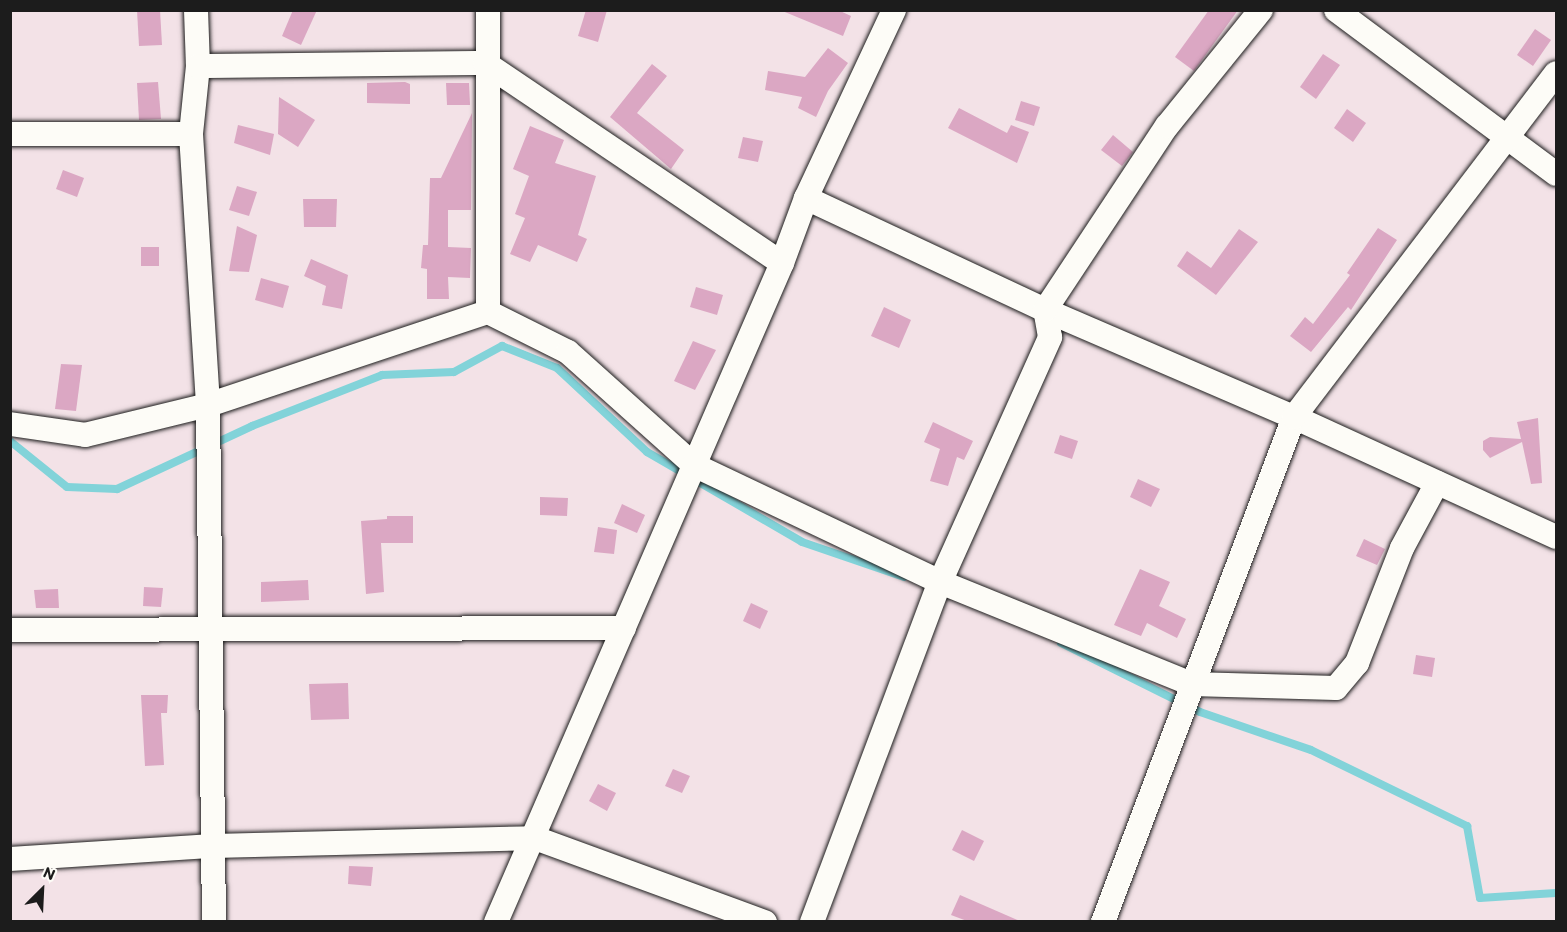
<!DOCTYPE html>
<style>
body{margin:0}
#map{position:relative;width:1567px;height:932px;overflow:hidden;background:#f3e2e7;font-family:Itim,sans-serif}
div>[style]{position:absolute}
.stream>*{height:8px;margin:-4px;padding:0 4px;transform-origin:4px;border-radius:4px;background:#82d3d9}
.building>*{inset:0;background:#dba7c3}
.roads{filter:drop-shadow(0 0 2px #1c1c1c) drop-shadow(0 0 2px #1c1c1c)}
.minor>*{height:24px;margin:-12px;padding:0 12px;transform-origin:12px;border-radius:12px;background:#fdfcf7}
span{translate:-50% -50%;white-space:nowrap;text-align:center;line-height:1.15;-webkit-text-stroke:4.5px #fdfcf7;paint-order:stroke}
.frame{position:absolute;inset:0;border:12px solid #1c1c1c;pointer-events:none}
.north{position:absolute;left:12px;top:860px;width:60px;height:60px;-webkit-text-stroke:4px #fdfcf7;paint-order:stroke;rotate:24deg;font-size:16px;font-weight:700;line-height:24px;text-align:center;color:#1c1c1c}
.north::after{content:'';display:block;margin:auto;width:21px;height:27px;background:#1c1c1c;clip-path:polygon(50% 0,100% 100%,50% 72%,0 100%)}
</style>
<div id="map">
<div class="stream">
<div style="left:10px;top:441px;width:73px;rotate:38.9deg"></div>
<div style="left:67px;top:487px;width:50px;rotate:2.3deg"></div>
<div style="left:117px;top:489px;width:149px;rotate:-25deg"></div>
<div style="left:252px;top:426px;width:140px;rotate:-21.4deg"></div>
<div style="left:382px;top:375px;width:72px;rotate:-2.4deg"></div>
<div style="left:454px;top:372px;width:55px;rotate:-28.4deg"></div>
<div style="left:502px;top:346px;width:59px;rotate:21.8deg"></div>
<div style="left:557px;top:368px;width:123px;rotate:43deg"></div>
<div style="left:647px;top:452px;width:179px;rotate:30.1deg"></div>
<div style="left:802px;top:542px;width:108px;rotate:18.9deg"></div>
<div style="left:1061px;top:643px;width:155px;rotate:26.4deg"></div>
<div style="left:1200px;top:712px;width:117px;rotate:18.9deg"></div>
<div style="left:1311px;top:750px;width:174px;rotate:26deg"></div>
<div style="left:1467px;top:826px;width:73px;rotate:79.8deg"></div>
<div style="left:1480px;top:898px;width:76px;rotate:-3.8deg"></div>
</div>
<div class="building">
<div style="clip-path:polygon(137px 10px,160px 10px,162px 45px,139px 46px)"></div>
<div style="clip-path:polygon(293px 10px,317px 10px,301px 45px,282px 36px)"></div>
<div style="clip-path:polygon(586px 10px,607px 10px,598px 42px,578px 36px)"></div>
<div style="clip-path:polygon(780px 10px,838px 10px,851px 16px,843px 36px)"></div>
<div style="clip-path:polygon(1209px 10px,1238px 10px,1194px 71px,1175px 57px)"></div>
<div style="clip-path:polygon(1535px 29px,1551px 40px,1533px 66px,1517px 55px)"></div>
<div style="clip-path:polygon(828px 48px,848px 63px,828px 91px,816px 117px,798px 108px,802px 97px,765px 90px,768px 71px,805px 77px)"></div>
<div style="clip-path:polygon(1323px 54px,1340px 65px,1316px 99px,1300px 87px)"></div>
<div style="clip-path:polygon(652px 64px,667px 76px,637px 113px,684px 150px,671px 169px,610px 117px)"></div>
<div style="clip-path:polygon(158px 82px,161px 119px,139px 120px,137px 83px)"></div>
<div style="clip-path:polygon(405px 82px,410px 84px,410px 104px,367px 103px,367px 83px)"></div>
<div style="clip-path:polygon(446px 83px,469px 83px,470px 105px,447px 105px)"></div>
<div style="clip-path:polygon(279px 97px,315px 120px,298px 147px,278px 134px)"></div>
<div style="clip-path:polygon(1021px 101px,1040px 107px,1034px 126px,1015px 120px)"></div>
<div style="clip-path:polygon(959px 108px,1007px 133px,1011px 125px,1029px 132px,1017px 163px,948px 128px)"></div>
<div style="clip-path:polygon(1347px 109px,1366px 123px,1353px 142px,1334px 128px)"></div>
<div style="clip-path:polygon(472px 113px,471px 210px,448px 210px,448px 247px,471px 248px,470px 278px,448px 277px,449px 299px,427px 299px,427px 269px,421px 268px,423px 245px,428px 245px,430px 178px,441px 178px)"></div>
<div style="clip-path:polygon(238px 125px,274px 134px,270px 155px,234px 143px)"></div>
<div style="clip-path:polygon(530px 126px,564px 140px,555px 163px,596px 176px,578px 235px,587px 239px,577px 262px,538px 245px,530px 262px,510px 254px,525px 218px,515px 214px,529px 176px,513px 169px)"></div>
<div style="clip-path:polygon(1113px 135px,1133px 152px,1122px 166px,1101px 150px)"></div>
<div style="clip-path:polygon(743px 137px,763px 141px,758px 162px,738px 158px)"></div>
<div style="clip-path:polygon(63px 170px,84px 178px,77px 197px,56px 189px)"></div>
<div style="clip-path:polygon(237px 186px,257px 192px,249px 216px,229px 210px)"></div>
<div style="clip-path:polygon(303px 199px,337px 199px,336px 227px,304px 227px)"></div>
<div style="clip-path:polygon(237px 226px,257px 235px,249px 272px,229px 271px)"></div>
<div style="clip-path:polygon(1378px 228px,1397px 240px,1351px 310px,1348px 307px,1311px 352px,1290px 336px,1305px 317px,1313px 324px,1350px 275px,1347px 273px)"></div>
<div style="clip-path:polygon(1239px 229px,1258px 242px,1216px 295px,1177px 266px,1187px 251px,1211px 268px)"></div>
<div style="clip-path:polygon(141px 247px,159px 247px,159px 266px,141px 266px)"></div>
<div style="clip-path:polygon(311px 259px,348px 275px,342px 309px,322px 305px,326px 286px,304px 276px)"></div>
<div style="clip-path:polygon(261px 278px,289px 286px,283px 308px,255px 300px)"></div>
<div style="clip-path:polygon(696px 287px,723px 295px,717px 315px,690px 307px)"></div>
<div style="clip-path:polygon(884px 307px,911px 320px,899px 348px,871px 336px)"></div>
<div style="clip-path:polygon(693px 341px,716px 350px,695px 390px,674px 381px)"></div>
<div style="clip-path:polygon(61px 364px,82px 365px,76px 411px,55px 409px)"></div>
<div style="clip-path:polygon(1538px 418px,1542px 483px,1531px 484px,1522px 442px,1490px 458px,1483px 450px,1483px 441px,1490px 437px,1521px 439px,1517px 422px)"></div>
<div style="clip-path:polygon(933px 422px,973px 441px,964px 460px,957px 457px,948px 486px,930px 481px,940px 449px,924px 442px)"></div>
<div style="clip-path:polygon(1060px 435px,1078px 441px,1072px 459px,1054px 453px)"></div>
<div style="clip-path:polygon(1138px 479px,1160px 489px,1151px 507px,1130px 497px)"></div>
<div style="clip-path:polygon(540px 497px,568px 498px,567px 516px,540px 515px)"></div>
<div style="clip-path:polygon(622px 504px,645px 515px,637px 533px,614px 523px)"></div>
<div style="clip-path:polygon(387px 516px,413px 516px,413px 543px,381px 543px,384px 592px,366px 594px,361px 521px,387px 519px)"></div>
<div style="clip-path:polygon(598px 527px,617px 530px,614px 554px,594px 552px)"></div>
<div style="clip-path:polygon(1364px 539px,1385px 549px,1377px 565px,1356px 556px)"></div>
<div style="clip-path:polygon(1140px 569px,1170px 582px,1159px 606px,1186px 619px,1177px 638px,1147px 623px,1141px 636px,1114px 625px)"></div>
<div style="clip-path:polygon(308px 580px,309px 600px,261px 602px,261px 582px)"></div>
<div style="clip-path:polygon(144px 587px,163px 588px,161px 607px,143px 606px)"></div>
<div style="clip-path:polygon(58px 589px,59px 608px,36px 608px,34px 590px)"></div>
<div style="clip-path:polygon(751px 603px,768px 611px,760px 629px,743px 621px)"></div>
<div style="clip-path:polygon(1416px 655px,1435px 658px,1432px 677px,1413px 674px)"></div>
<div style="clip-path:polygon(348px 683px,349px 719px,311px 720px,309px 684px)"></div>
<div style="clip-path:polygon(141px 695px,168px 695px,167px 713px,161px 713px,164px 765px,145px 766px)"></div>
<div style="clip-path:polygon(673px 769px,690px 776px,682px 793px,665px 786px)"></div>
<div style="clip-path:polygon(598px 784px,616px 793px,607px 811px,589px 801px)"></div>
<div style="clip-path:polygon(962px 830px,984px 841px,974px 861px,952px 850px)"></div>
<div style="clip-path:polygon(349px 866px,373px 867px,371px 886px,348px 884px)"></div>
<div style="clip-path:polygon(960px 895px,1020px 921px,967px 921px,951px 915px)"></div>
</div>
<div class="roads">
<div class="minor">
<div style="left:196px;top:10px;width:56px;rotate:88deg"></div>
<div style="left:198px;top:66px;width:68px;rotate:95.9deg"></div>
<div style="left:191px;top:134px;width:272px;rotate:86.4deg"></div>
<div style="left:208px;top:405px;width:517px;rotate:89.34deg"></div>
<div style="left:1336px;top:10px;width:274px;rotate:36.7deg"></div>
<div style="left:198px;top:66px;width:287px;rotate:-0.6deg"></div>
<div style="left:485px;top:63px;width:358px;rotate:34deg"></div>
<div style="left:10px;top:134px;width:181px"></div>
<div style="left:806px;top:198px;width:264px;rotate:25.1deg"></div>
<div style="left:1045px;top:310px;width:271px;rotate:23.3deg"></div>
<div style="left:1294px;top:417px;width:288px;rotate:24.6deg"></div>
<div style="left:488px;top:312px;width:302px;rotate:-90deg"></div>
<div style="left:10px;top:424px;width:76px;rotate:8.3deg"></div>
<div style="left:85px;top:435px;width:127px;rotate:-13.7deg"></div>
<div style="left:208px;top:405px;width:295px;rotate:-18.4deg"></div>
<div style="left:488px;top:312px;width:89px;rotate:26.6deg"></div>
<div style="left:568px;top:352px;width:169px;rotate:41.9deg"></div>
<div style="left:694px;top:465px;width:272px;rotate:25.4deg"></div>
<div style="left:940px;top:582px;width:271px;rotate:22.1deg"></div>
<div style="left:1191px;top:684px;width:145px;rotate:1.6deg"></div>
<div style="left:1336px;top:688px;width:33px;rotate:-50deg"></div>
<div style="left:1357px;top:663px;width:123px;rotate:-68.6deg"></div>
<div style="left:1402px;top:548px;width:74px;rotate:-61.7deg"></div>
<div style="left:10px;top:630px;width:614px;rotate:-0.19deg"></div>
<div style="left:10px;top:859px;width:203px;rotate:-3.7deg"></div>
<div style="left:213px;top:846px;width:322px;rotate:-1.4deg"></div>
<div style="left:535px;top:838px;width:245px;rotate:20.1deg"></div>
<div style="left:496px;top:922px;width:718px;rotate:-66.54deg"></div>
<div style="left:782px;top:263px;width:69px;rotate:-69.7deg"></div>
<div style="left:806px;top:198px;width:208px;rotate:-64.9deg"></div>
<div style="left:812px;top:922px;width:356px;rotate:-69.4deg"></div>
<div style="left:937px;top:589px;width:276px;rotate:-65.8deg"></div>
<div style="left:1050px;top:337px;width:27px;rotate:-100deg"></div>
<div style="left:1045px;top:310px;width:221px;rotate:-56.5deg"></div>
<div style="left:1167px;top:126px;width:149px;rotate:-51deg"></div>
<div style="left:1103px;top:922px;width:540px;rotate:-69.28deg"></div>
<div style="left:1294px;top:417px;width:432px;rotate:-52.7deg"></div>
</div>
</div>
<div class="frame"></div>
<div class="north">N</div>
</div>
